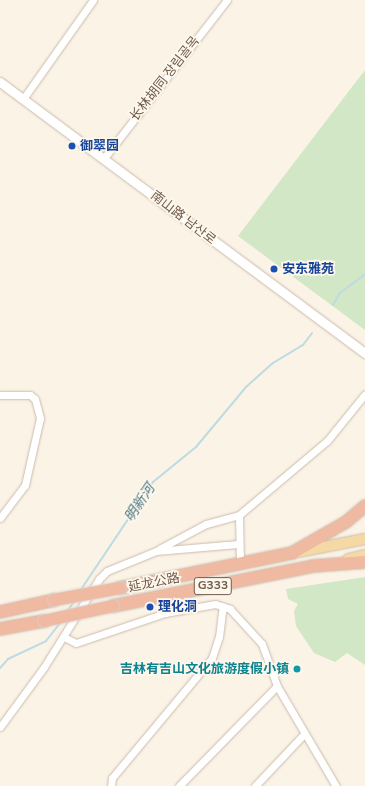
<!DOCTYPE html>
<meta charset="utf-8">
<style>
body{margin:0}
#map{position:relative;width:365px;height:786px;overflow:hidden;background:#faf3e6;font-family:"Nunito Sans","Noto Sans SC","Noto Sans KR",sans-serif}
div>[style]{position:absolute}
.green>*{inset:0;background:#d2e7c6}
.stream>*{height:2px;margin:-1px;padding:0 1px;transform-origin:1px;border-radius:1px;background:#bcdbe2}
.roads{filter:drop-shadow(0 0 1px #cbbbad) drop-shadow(0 0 1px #cbbbad)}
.street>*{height:7px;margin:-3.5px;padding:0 3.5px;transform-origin:3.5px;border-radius:3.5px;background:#fff}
.secondary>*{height:9px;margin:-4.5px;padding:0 4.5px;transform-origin:4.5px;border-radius:4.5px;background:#fff}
.primary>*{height:10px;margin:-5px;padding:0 5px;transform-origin:5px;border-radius:5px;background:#f4d9a4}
.highway>*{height:12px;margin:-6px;padding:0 6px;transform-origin:6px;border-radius:6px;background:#efb9a2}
.bridges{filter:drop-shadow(0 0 1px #d7d1cd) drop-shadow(0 0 1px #d7d1cd)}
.highway-bridge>*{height:12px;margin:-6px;padding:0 6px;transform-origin:6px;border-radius:6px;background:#efb9a2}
.dots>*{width:11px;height:11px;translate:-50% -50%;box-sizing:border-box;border:2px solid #fdf7ec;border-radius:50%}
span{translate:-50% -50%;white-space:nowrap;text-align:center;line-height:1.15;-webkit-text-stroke:3.5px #fdf7ec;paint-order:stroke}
.shield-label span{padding:1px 3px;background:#fdf7ec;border:1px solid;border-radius:3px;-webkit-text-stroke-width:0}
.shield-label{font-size:12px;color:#715b4d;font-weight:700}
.street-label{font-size:13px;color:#715b4d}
.transit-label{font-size:13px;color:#164399;font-weight:700}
.left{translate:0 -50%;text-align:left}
.culture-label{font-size:13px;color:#0d838f;font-weight:700}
.right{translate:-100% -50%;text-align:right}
.water-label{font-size:14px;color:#487783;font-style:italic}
</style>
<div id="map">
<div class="green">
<div style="clip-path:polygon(365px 70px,365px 330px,238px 236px)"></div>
<div style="clip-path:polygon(365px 577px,365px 665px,347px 653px,335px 662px,314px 653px,296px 626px,294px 611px,298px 604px,288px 599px,286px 589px)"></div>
</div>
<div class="stream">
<div style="left:333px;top:305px;width:14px;rotate:-60deg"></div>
<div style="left:340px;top:293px;width:31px;rotate:-37deg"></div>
<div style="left:80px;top:591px;width:131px;rotate:-56.2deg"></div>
<div style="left:153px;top:482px;width:55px;rotate:-39.1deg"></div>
<div style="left:196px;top:447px;width:78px;rotate:-50.2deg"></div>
<div style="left:246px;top:387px;width:36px;rotate:-42deg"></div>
<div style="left:273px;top:363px;width:35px;rotate:-31deg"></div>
<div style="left:303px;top:345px;width:15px;rotate:-53deg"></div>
<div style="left:67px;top:611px;width:11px;rotate:-52deg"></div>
<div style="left:0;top:668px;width:12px;rotate:-48deg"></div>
<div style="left:8px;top:659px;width:42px;rotate:-25.3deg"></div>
<div style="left:46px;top:641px;width:24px;rotate:-52deg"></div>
</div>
<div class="roads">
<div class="street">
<div style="left:23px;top:99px;width:121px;rotate:-54.7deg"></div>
<div style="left:104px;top:158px;width:200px;rotate:-52.1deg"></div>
<div style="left:0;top:395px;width:30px"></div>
<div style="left:30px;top:395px;width:6px;rotate:39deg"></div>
<div style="left:35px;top:399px;width:20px;rotate:75deg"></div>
<div style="left:40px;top:418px;width:69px;rotate:102.6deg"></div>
<div style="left:25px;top:485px;width:41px;rotate:127.1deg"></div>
<div style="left:239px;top:515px;width:49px;rotate:88.8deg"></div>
<div style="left:159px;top:549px;width:53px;rotate:-28deg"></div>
<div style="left:206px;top:524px;width:34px;rotate:-15deg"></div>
<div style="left:239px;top:515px;width:115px;rotate:-40.1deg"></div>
<div style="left:327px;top:441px;width:60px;rotate:-51deg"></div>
<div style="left:163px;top:596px;width:17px;rotate:83deg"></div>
<div style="left:64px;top:637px;width:13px;rotate:27deg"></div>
<div style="left:76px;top:643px;width:94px;rotate:-18.6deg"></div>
<div style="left:165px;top:613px;width:51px;rotate:-10.2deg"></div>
<div style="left:215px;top:604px;width:16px;rotate:18deg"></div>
<div style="left:230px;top:609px;width:47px;rotate:47.6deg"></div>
<div style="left:262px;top:644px;width:45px;rotate:70.3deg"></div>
<div style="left:277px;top:686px;width:116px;rotate:59.5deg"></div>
<div style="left:0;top:727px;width:74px;rotate:-53.7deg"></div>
<div style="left:44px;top:667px;width:104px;rotate:-58deg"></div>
<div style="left:99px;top:579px;width:11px;rotate:-45deg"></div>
<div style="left:107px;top:571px;width:53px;rotate:-22.2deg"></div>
<div style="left:156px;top:551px;width:82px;rotate:-4.9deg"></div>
<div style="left:111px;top:786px;width:8px;rotate:-83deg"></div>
<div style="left:112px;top:778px;width:156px;rotate:-50.2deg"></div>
<div style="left:212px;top:658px;width:22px;rotate:-72deg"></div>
<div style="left:219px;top:637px;width:31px;rotate:-83deg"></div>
<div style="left:179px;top:786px;width:140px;rotate:-45.6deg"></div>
<div style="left:255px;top:786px;width:70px;rotate:-46.7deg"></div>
</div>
<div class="secondary">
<div style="left:0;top:82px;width:455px;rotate:36.6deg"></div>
</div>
<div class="primary">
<div style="left:298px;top:552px;width:68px;rotate:-11deg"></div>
<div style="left:348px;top:559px;width:17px;rotate:-13deg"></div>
</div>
<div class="highway">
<div style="left:120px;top:588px;width:176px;rotate:-11.5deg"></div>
<div style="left:292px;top:553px;width:62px;rotate:-29.9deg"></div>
<div style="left:346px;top:522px;width:25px;rotate:-40deg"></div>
<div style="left:113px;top:606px;width:204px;rotate:-11.3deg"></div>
<div style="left:313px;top:566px;width:52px;rotate:-4.4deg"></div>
<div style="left:0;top:612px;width:55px;rotate:-12.5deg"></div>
<div style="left:0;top:629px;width:45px;rotate:-10.3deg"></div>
</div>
</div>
<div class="bridges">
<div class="highway-bridge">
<div style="left:54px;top:600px;width:67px;rotate:-10.3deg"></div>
<div style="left:44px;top:621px;width:71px;rotate:-12.3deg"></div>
</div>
</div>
<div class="dots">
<div style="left:72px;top:146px;background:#1a4fb4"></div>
<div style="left:274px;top:269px;background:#1a4fb4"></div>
<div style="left:150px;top:607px;background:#1a4fb4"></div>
<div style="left:297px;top:669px;background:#0f9aa8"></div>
</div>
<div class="shield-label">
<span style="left:213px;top:586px">G333</span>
</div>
<div class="street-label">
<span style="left:165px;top:79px;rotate:-52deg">长林胡同 장림골목</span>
<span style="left:183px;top:218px;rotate:38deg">南山路 남산로</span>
<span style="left:154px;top:583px;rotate:-11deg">延龙公路</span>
</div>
<div class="transit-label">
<span class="left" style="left:80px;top:146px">御翠园</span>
<span class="left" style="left:282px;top:269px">安东雅苑</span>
<span class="left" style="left:158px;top:607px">理化洞</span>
</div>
<div class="culture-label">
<span class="right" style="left:289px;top:669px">吉林有吉山文化旅游度假小镇</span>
</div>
<div class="water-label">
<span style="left:140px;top:503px;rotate:-56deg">明新河</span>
</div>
</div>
